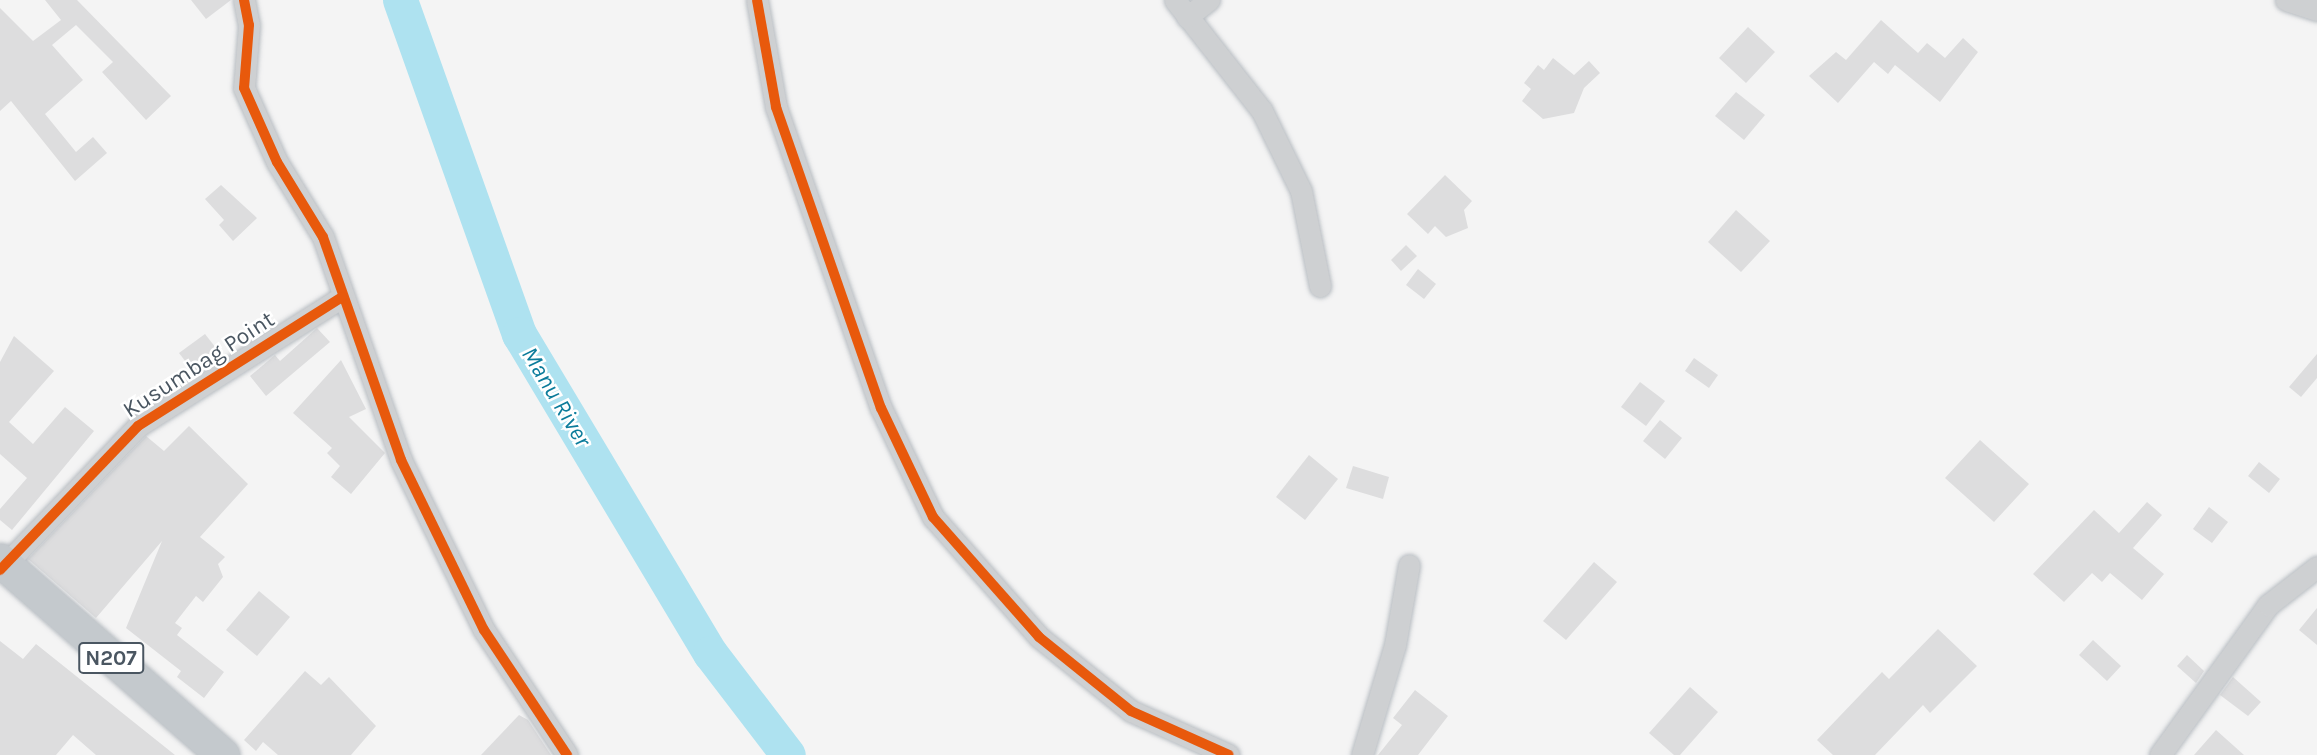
<!DOCTYPE html>
<style>
body{margin:0}
#map{position:relative;width:2317px;height:755px;overflow:hidden;background:#f4f4f4;font-family:Karla,sans-serif}
div>[style]{position:absolute}
.river>*{height:35px;margin:-17.5px;padding:0 17.5px;transform-origin:17.5px;border-radius:17.5px;background:#aee2f0}
.building>*{inset:0;background:#ddddde}
.roads{filter:drop-shadow(0 0 2px #b9bec3) drop-shadow(0 0 2px #b9bec3)}
.minor>*{height:21px;margin:-10.5px;padding:0 10.5px;transform-origin:10.5px;border-radius:10.5px;background:#ced0d2}
.trunk>*{height:33px;margin:-16.5px;padding:0 16.5px;transform-origin:16.5px;border-radius:16.5px;background:#c4c9cd}
.cycleway>*{height:10px;margin:-5px;padding:0 5px;transform-origin:5px;border-radius:5px;background:#e8590c}
span{translate:-50% -50%;white-space:nowrap;text-align:center;line-height:1.15;-webkit-text-stroke:5px #fff;paint-order:stroke}
.shield-label span{padding:2px 5px;background:#fff;border:2px solid;border-radius:5px;-webkit-text-stroke-width:0}
.shield-label{font-size:21px;color:#4a5661;font-weight:700}
.street-label{font-size:23px;color:#4a5661}
.water-label{font-size:24px;color:#0c7c9b;font-style:italic}
</style>
<div id="map">
<div class="river">
<div style="left:400px;top:0;width:355px;rotate:70.4deg"></div>
<div style="left:519px;top:334px;width:372px;rotate:59.1deg"></div>
<div style="left:710px;top:653px;width:128px;rotate:52.6deg"></div>
</div>
<div class="building">
<div style="clip-path:polygon(45px 0,77px 0,171px 96px,146px 120px,102px 72px,113px 62px,76px 25px,52px 45px,83px 80px,45px 114px,76px 152px,93px 137px,107px 153px,75px 181px,11px 101px,0 111px,0 8px,33px 41px,61px 20px)"></div>
<div style="clip-path:polygon(191px 0,231px 0,206px 19px)"></div>
<div style="clip-path:polygon(1881px 20px,1918px 53px,1927px 43px,1945px 58px,1963px 38px,1978px 52px,1940px 102px,1895px 65px,1888px 74px,1874px 62px,1838px 103px,1809px 76px,1836px 52px,1846px 60px)"></div>
<div style="clip-path:polygon(1748px 27px,1775px 52px,1746px 83px,1719px 58px)"></div>
<div style="clip-path:polygon(1553px 58px,1574px 75px,1589px 61px,1600px 73px,1584px 88px,1574px 113px,1543px 119px,1522px 101px,1531px 89px,1524px 83px,1538px 65px,1544px 70px)"></div>
<div style="clip-path:polygon(1736px 92px,1765px 115px,1744px 140px,1715px 116px)"></div>
<div style="clip-path:polygon(1445px 175px,1472px 201px,1464px 210px,1468px 228px,1446px 237px,1435px 226px,1428px 234px,1407px 214px)"></div>
<div style="clip-path:polygon(221px 185px,257px 218px,233px 241px,219px 225px,224px 220px,205px 199px)"></div>
<div style="clip-path:polygon(1736px 210px,1770px 241px,1741px 272px,1708px 242px)"></div>
<div style="clip-path:polygon(1406px 245px,1417px 256px,1401px 271px,1391px 260px)"></div>
<div style="clip-path:polygon(1418px 269px,1436px 284px,1424px 299px,1406px 285px)"></div>
<div style="clip-path:polygon(317px 328px,330px 342px,266px 396px,250px 376px,275px 355px,280px 361px)"></div>
<div style="clip-path:polygon(205px 334px,223px 357px,195px 374px,179px 353px)"></div>
<div style="clip-path:polygon(14px 336px,54px 371px,9px 422px,33px 444px,65px 407px,94px 431px,12px 530px,0 520px,0 509px,27px 478px,0 454px,0 362px)"></div>
<div style="clip-path:polygon(2317px 354px,2317px 378px,2301px 397px,2289px 387px)"></div>
<div style="clip-path:polygon(1694px 358px,1718px 375px,1709px 388px,1685px 371px)"></div>
<div style="clip-path:polygon(341px 360px,366px 409px,349px 417px,385px 453px,351px 494px,331px 477px,340px 466px,327px 453px,332px 448px,293px 413px)"></div>
<div style="clip-path:polygon(1640px 382px,1665px 401px,1646px 426px,1621px 407px)"></div>
<div style="clip-path:polygon(1660px 420px,1682px 438px,1665px 459px,1643px 441px)"></div>
<div style="clip-path:polygon(189px 426px,248px 484px,200px 537px,225px 557px,218px 564px,223px 577px,203px 602px,196px 596px,175px 623px,182px 628px,177px 635px,224px 672px,204px 698px,177px 677px,181px 671px,126px 628px,162px 541px,96px 618px,28px 559px,146px 436px,164px 451px)"></div>
<div style="clip-path:polygon(1980px 440px,2029px 484px,1994px 522px,1945px 478px)"></div>
<div style="clip-path:polygon(1309px 455px,1338px 479px,1305px 520px,1276px 497px)"></div>
<div style="clip-path:polygon(2259px 462px,2280px 479px,2269px 493px,2248px 476px)"></div>
<div style="clip-path:polygon(1353px 466px,1389px 477px,1383px 499px,1346px 488px)"></div>
<div style="clip-path:polygon(2147px 502px,2162px 515px,2133px 548px,2164px 574px,2142px 600px,2110px 573px,2102px 582px,2092px 573px,2064px 602px,2033px 574px,2094px 510px,2119px 533px)"></div>
<div style="clip-path:polygon(2209px 507px,2228px 522px,2212px 543px,2193px 529px)"></div>
<div style="clip-path:polygon(1594px 562px,1617px 582px,1566px 640px,1543px 621px)"></div>
<div style="clip-path:polygon(259px 591px,290px 617px,257px 656px,226px 630px)"></div>
<div style="clip-path:polygon(2317px 608px,2317px 645px,2299px 630px)"></div>
<div style="clip-path:polygon(1938px 629px,1977px 666px,1930px 713px,1923px 705px,1875px 755px,1833px 755px,1817px 740px,1882px 672px,1889px 679px)"></div>
<div style="clip-path:polygon(2093px 640px,2121px 666px,2107px 681px,2079px 655px)"></div>
<div style="clip-path:polygon(0 641px,23px 659px,36px 644px,175px 755px,96px 755px,73px 735px,56px 755px,0 755px)"></div>
<div style="clip-path:polygon(2187px 655px,2204px 671px,2196px 683px,2177px 666px)"></div>
<div style="clip-path:polygon(305px 671px,321px 685px,329px 677px,376px 726px,351px 755px,278px 755px,263px 742px,256px 751px,244px 740px)"></div>
<div style="clip-path:polygon(2233px 677px,2261px 702px,2248px 716px,2220px 695px)"></div>
<div style="clip-path:polygon(1690px 687px,1718px 712px,1680px 755px,1674px 755px,1649px 733px)"></div>
<div style="clip-path:polygon(1415px 690px,1448px 716px,1418px 755px,1378px 755px,1402px 725px,1393px 718px)"></div>
<div style="clip-path:polygon(519px 715px,528px 720px,551px 755px,481px 755px)"></div>
<div style="clip-path:polygon(2216px 730px,2244px 755px,2194px 755px)"></div>
</div>
<div class="roads">
<div class="minor">
<div style="left:244px;top:0;width:25px;rotate:79deg"></div>
<div style="left:249px;top:25px;width:63px;rotate:94.5deg"></div>
<div style="left:244px;top:88px;width:81px;rotate:66deg"></div>
<div style="left:277px;top:162px;width:88px;rotate:58.5deg"></div>
<div style="left:323px;top:237px;width:236px;rotate:70.7deg"></div>
<div style="left:401px;top:460px;width:189px;rotate:64deg"></div>
<div style="left:484px;top:630px;width:150px;rotate:56.4deg"></div>
<div style="left:757px;top:0;width:109px;rotate:79.9deg"></div>
<div style="left:776px;top:107px;width:319px;rotate:70.8deg"></div>
<div style="left:881px;top:408px;width:121px;rotate:64.5deg"></div>
<div style="left:933px;top:517px;width:160px;rotate:48.5deg"></div>
<div style="left:1039px;top:637px;width:118px;rotate:38.8deg"></div>
<div style="left:1131px;top:711px;width:107px;rotate:24.2deg"></div>
<div style="left:1175px;top:0;width:141px;rotate:51.9deg"></div>
<div style="left:1262px;top:111px;width:89px;rotate:64deg"></div>
<div style="left:1301px;top:191px;width:97px;rotate:78.7deg"></div>
<div style="left:2286px;top:0;width:33px;rotate:18deg"></div>
<div style="left:1187px;top:17px;width:28px;rotate:-38deg"></div>
<div style="left:0;top:570px;width:199px;rotate:-46.2deg"></div>
<div style="left:138px;top:426px;width:241px;rotate:-32.3deg"></div>
<div style="left:1362px;top:755px;width:115px;rotate:-73.3deg"></div>
<div style="left:1395px;top:645px;width:81px;rotate:-80.1deg"></div>
<div style="left:2160px;top:755px;width:185px;rotate:-54.2deg"></div>
<div style="left:2268px;top:605px;width:62px;rotate:-37.8deg"></div>
</div>
<div class="trunk">
<div style="left:0;top:560px;width:296px;rotate:41.2deg"></div>
</div>
</div>
<div class="cycleway">
<div style="left:244px;top:0;width:25px;rotate:79deg"></div>
<div style="left:249px;top:25px;width:63px;rotate:94.5deg"></div>
<div style="left:244px;top:88px;width:81px;rotate:66deg"></div>
<div style="left:277px;top:162px;width:88px;rotate:58.5deg"></div>
<div style="left:323px;top:237px;width:236px;rotate:70.7deg"></div>
<div style="left:401px;top:460px;width:189px;rotate:64deg"></div>
<div style="left:484px;top:630px;width:150px;rotate:56.4deg"></div>
<div style="left:757px;top:0;width:109px;rotate:79.9deg"></div>
<div style="left:776px;top:107px;width:319px;rotate:70.8deg"></div>
<div style="left:881px;top:408px;width:121px;rotate:64.5deg"></div>
<div style="left:933px;top:517px;width:160px;rotate:48.5deg"></div>
<div style="left:1039px;top:637px;width:118px;rotate:38.8deg"></div>
<div style="left:1131px;top:711px;width:107px;rotate:24.2deg"></div>
<div style="left:0;top:570px;width:199px;rotate:-46.2deg"></div>
<div style="left:138px;top:426px;width:241px;rotate:-32.3deg"></div>
</div>
<div class="shield-label">
<span style="left:111px;top:658px">N207</span>
</div>
<div class="street-label">
<span style="left:199px;top:365px;rotate:-33deg">Kusumbag Point</span>
</div>
<div class="water-label">
<span style="left:556px;top:397px;rotate:59deg">Manu River</span>
</div>
</div>
